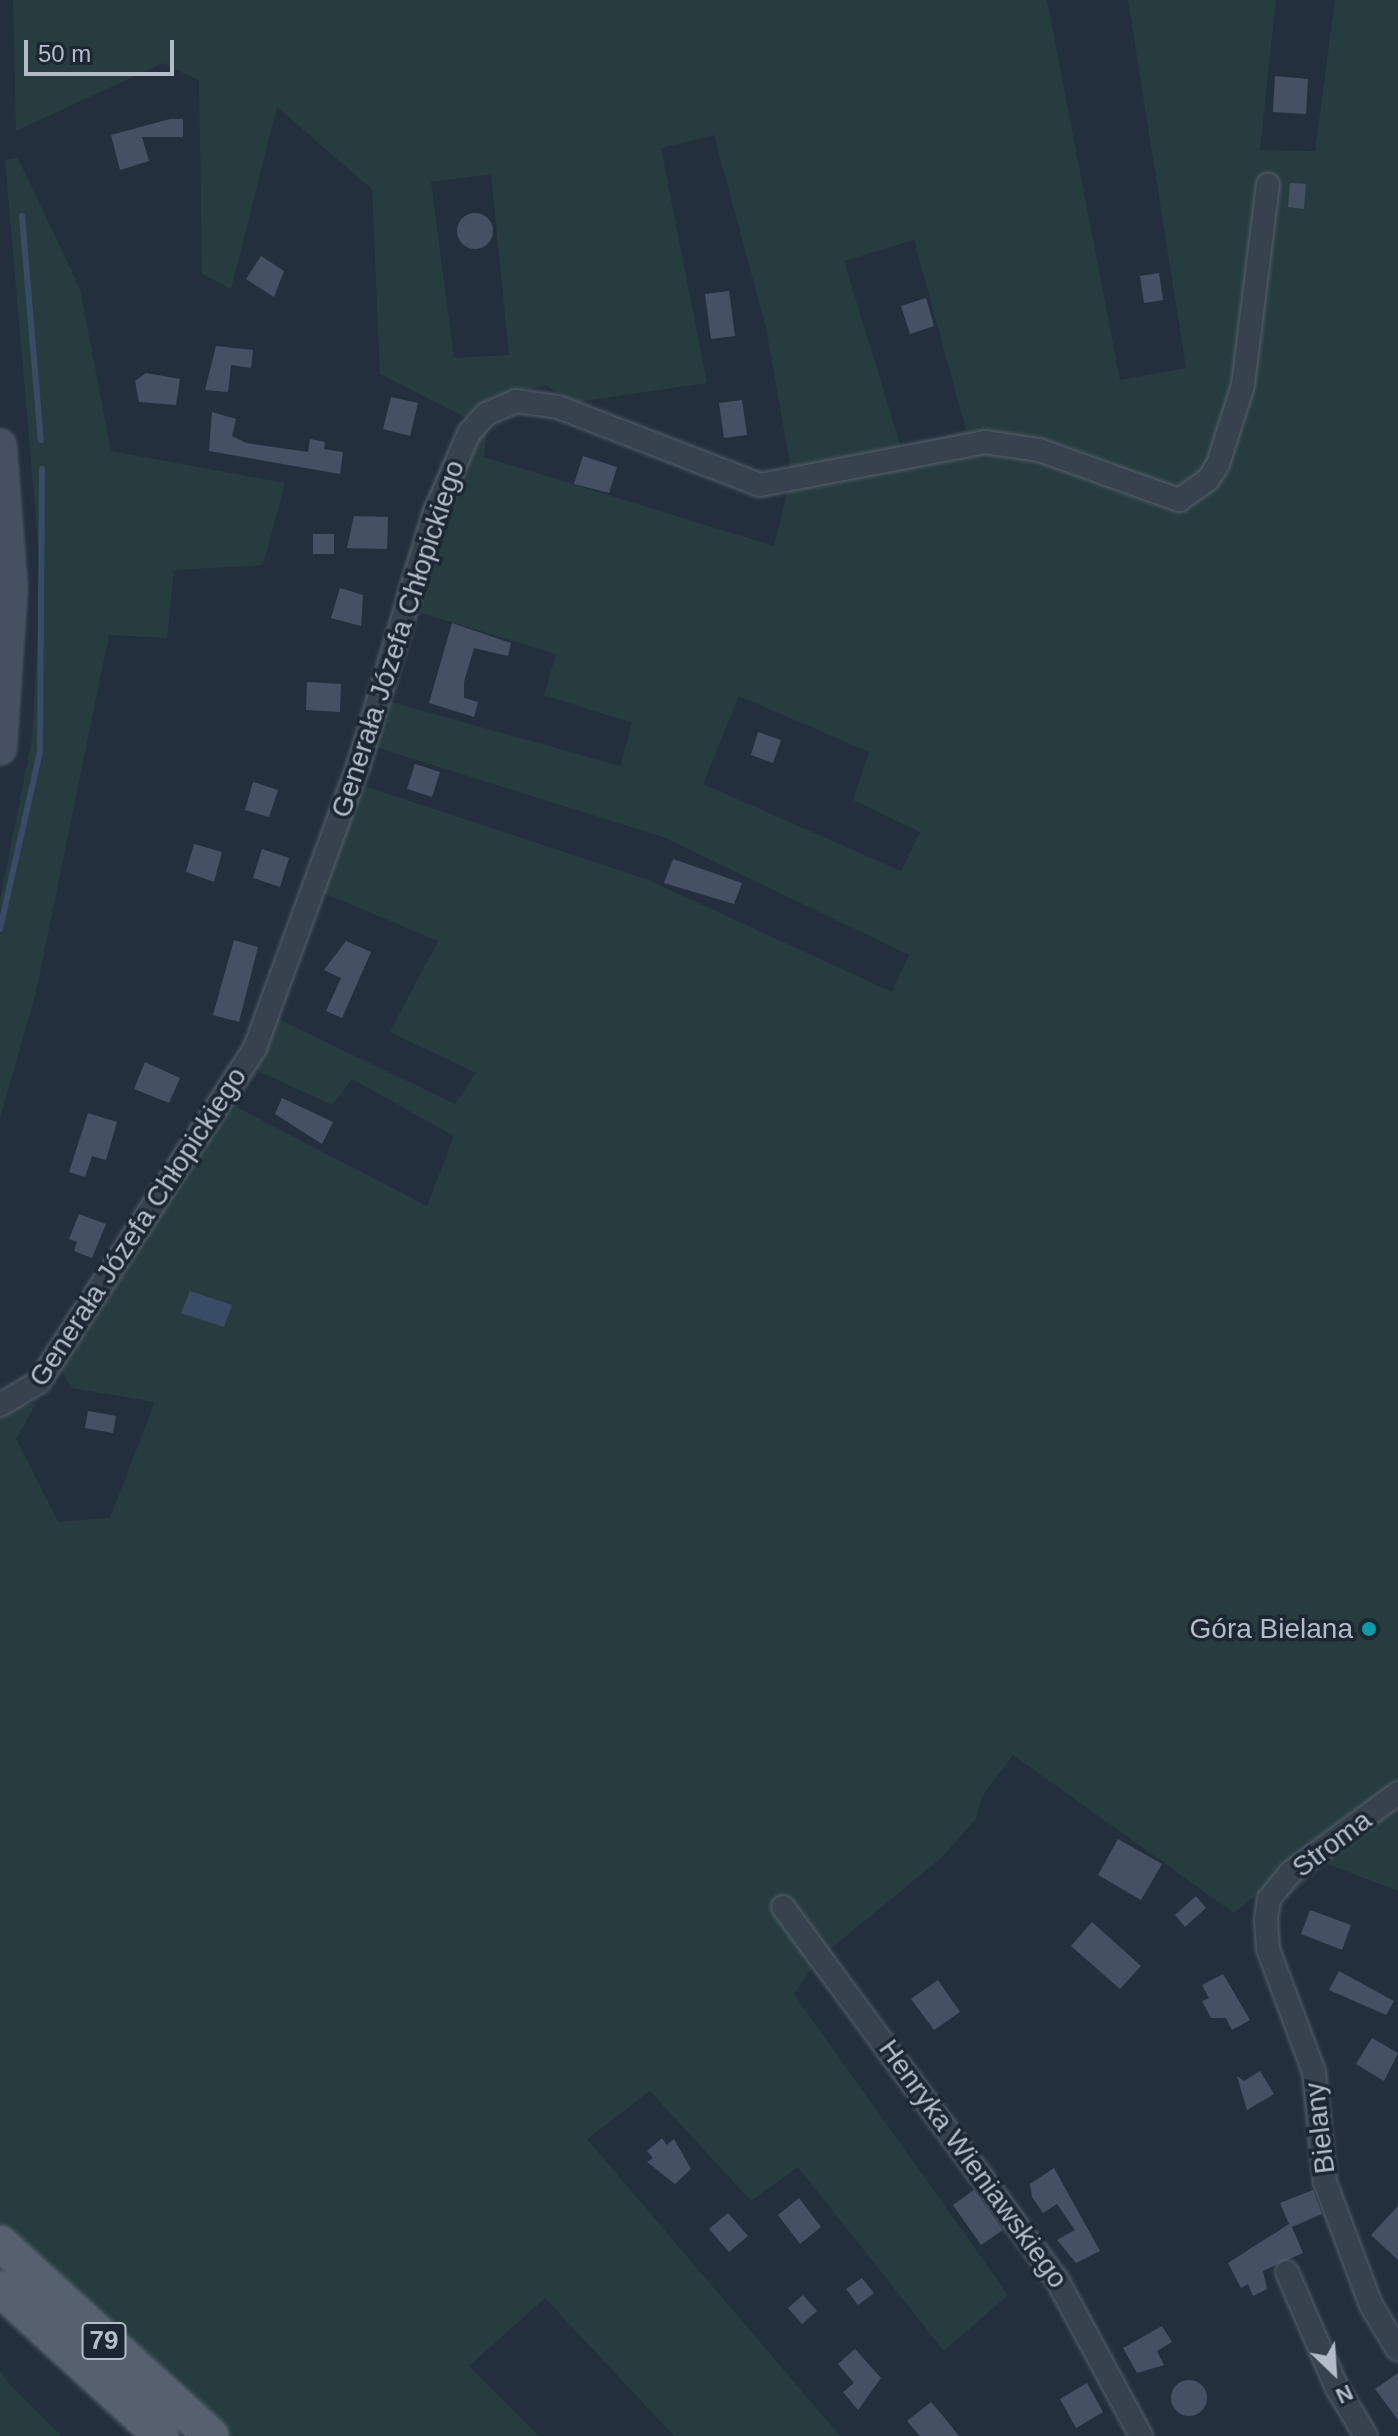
<!DOCTYPE html>
<meta charset="utf-8">
<style>
body{margin:0}
#map{position:relative;width:1398px;height:2436px;overflow:hidden;background:#242f3e;font-family:Arial,sans-serif}
div>[style]{position:absolute}
.green>*{inset:0;background:#263c3f}
.water>*{inset:0;background:#394c67}
.stream>*{height:6px;margin:-3px;padding:0 3px;transform-origin:3px;border-radius:3px;background:#394c67}
.building>*{inset:0;background:#455162}
.round{border-radius:50%}
.roads{filter:drop-shadow(0 0 2px #565f6c) drop-shadow(0 0 2px #565f6c)}
.street>*{height:22px;margin:-11px;padding:0 11px;transform-origin:11px;border-radius:11px;background:#38414e}
.secondary>*{height:30px;margin:-15px;padding:0 15px;transform-origin:15px;border-radius:15px;background:#465061}
.primary>*{height:34px;margin:-17px;padding:0 17px;transform-origin:17px;border-radius:17px;background:#56606e}
.dots>*{width:22px;height:22px;translate:-50% -50%;box-sizing:border-box;border:4px solid #1d2633;border-radius:50%}
span{translate:-50% -50%;white-space:nowrap;text-align:center;line-height:1.15;-webkit-text-stroke:7px #1d2633;paint-order:stroke}
.shield-label span{padding:2px 6px;background:#1d2633;border:2px solid;border-radius:6px;-webkit-text-stroke-width:0}
.shield-label{font-size:26px;color:#b4bcc9;font-weight:700}
.street-label{font-size:28px;color:#b4bcc9}
.poi-label{font-size:28px;color:#b4bcc9}
.right{translate:-100% -50%;text-align:right}
.north{position:absolute;left:1294px;top:2332px;width:80px;height:80px;-webkit-text-stroke:6px #1d2633;paint-order:stroke;rotate:155deg;font-size:22px;font-weight:700;line-height:32px;text-align:center;color:#b4bcc9}
.north::after{content:'';display:block;margin:auto;width:28px;height:36px;background:#b4bcc9;clip-path:polygon(50% 0,100% 100%,50% 72%,0 100%)}
.scale{position:absolute;left:24px;top:40px;width:150px;height:36px;box-sizing:border-box;border:4px solid #b4bcc9;border-top:0;padding-left:10px;font-size:24px;line-height:28px;white-space:nowrap;color:#b4bcc9;-webkit-text-stroke:6px #1d2633;paint-order:stroke}
</style>
<div id="map">
<div class="green">
<div style="clip-path:polygon(evenodd,13px 0,1047px 0,1120px 380px,1186px 368px,1128px 0,1276px 0,1260px 150px,1315px 151px,1335px 0,1398px 0,1398px 1891px,1325px 1863px,1287px 1898px,1263px 1889px,1234px 1913px,1013px 1755px,982px 1796px,976px 1819px,941px 1858px,817px 1960px,794px 1994px,1008px 2295px,944px 2351px,798px 2167px,751px 2201px,650px 2091px,587px 2139px,840px 2436px,674px 2436px,545px 2298px,469px 2366px,539px 2436px,231px 2436px,0 2223px,0 1411px,36px 1403px,16px 1439px,58px 1522px,110px 1518px,155px 1402px,71px 1388px,59px 1367px,261px 1052px,276px 1018px,455px 1104px,476px 1073px,390px 1032px,438px 941px,319px 891px,358px 784px,646px 879px,892px 992px,909px 955px,663px 837px,372px 746px,388px 701px,620px 766px,632px 723px,544px 695px,556px 654px,418px 612px,421px 601px,394px 596px,421px 509px,465px 417px,380px 374px,372px 189px,277px 107px,231px 289px,202px 274px,199px 81px,163px 63px,16px 131px,13px 0,714px 135px,766px 328px,792px 475px,774px 546px,484px 457px,489px 402px,522px 389px,547px 386px,576px 402px,707px 383px,661px 148px,714px 135px,13px 0,491px 174px,509px 355px,454px 358px,431px 182px,491px 174px,13px 0,914px 240px,966px 430px,901px 447px,844px 261px,914px 240px,13px 0,739px 696px,869px 752px,853px 800px,920px 832px,901px 871px,703px 784px,739px 696px,13px 0,258px 1071px,332px 1105px,352px 1079px,454px 1136px,427px 1206px,236px 1107px,258px 1071px)"></div>
<div style="clip-path:polygon(18px 158px,80px 289px,111px 451px,285px 483px,263px 565px,174px 570px,167px 638px,109px 635px,36px 992px,0 1118px,0 901px,32px 739px,41px 576px,5px 160px)"></div>
<div style="clip-path:polygon(0 2370px,7px 2381px,61px 2436px,0 2436px)"></div>
</div>
<div class="water">
<div style="clip-path:polygon(190px 1291px,232px 1305px,224px 1327px,181px 1313px)"></div>
</div>
<div class="stream">
<div style="left:22px;top:216px;width:225px;rotate:85.2deg"></div>
<div style="left:0;top:929px;width:181px;rotate:-77.3deg"></div>
<div style="left:40px;top:752px;width:283px;rotate:-89.6deg"></div>
</div>
<div class="building">
<div style="clip-path:polygon(1275px 76px,1308px 79px,1306px 114px,1273px 112px)"></div>
<div style="clip-path:polygon(170px 119px,183px 119px,183px 137px,142px 137px,149px 161px,120px 170px,111px 135px)"></div>
<div style="clip-path:polygon(1290px 183px,1306px 184px,1304px 209px,1288px 207px)"></div>
<div class="round" style="left:457px;top:213px;width:36px;height:36px"></div>
<div style="clip-path:polygon(261px 256px,284px 271px,274px 297px,246px 279px)"></div>
<div style="clip-path:polygon(1159px 273px,1163px 300px,1144px 303px,1140px 276px)"></div>
<div style="clip-path:polygon(729px 291px,735px 336px,711px 339px,705px 294px)"></div>
<div style="clip-path:polygon(926px 298px,934px 326px,910px 334px,901px 306px)"></div>
<div style="clip-path:polygon(216px 346px,253px 350px,251px 368px,231px 365px,228px 392px,205px 390px)"></div>
<div style="clip-path:polygon(146px 373px,180px 379px,176px 405px,139px 402px,135px 381px)"></div>
<div style="clip-path:polygon(391px 397px,418px 403px,410px 436px,383px 429px)"></div>
<div style="clip-path:polygon(742px 400px,747px 435px,724px 438px,719px 403px)"></div>
<div style="clip-path:polygon(212px 412px,236px 419px,232px 436px,246px 443px,308px 452px,310px 439px,325px 442px,324px 449px,343px 452px,340px 474px,209px 451px)"></div>
<div style="clip-path:polygon(583px 456px,617px 467px,609px 493px,574px 484px)"></div>
<div style="clip-path:polygon(354px 516px,388px 517px,387px 549px,347px 548px)"></div>
<div style="clip-path:polygon(313px 534px,334px 534px,334px 554px,313px 554px)"></div>
<div style="clip-path:polygon(340px 588px,363px 595px,361px 626px,331px 618px)"></div>
<div style="clip-path:polygon(452px 623px,511px 643px,508px 656px,474px 648px,464px 682px,464px 698px,478px 702px,474px 717px,429px 703px)"></div>
<div style="clip-path:polygon(307px 682px,341px 684px,340px 712px,306px 710px)"></div>
<div style="clip-path:polygon(758px 732px,781px 740px,773px 763px,751px 755px)"></div>
<div style="clip-path:polygon(415px 764px,440px 772px,432px 797px,407px 789px)"></div>
<div style="clip-path:polygon(253px 782px,278px 790px,269px 817px,245px 810px)"></div>
<div style="clip-path:polygon(194px 844px,222px 852px,214px 882px,186px 872px)"></div>
<div style="clip-path:polygon(262px 849px,289px 858px,280px 887px,253px 878px)"></div>
<div style="clip-path:polygon(673px 859px,742px 883px,734px 904px,664px 883px)"></div>
<div style="clip-path:polygon(234px 940px,258px 947px,239px 1022px,213px 1015px)"></div>
<div style="clip-path:polygon(346px 941px,371px 952px,342px 1018px,326px 1011px,341px 978px,324px 970px)"></div>
<div style="clip-path:polygon(145px 1062px,180px 1078px,169px 1103px,134px 1089px)"></div>
<div style="clip-path:polygon(282px 1098px,333px 1122px,322px 1144px,275px 1114px)"></div>
<div style="clip-path:polygon(88px 1113px,117px 1122px,106px 1160px,92px 1156px,85px 1177px,69px 1172px)"></div>
<div style="clip-path:polygon(79px 1214px,106px 1224px,92px 1258px,74px 1251px,77px 1242px,69px 1239px)"></div>
<div style="clip-path:polygon(88px 1411px,116px 1416px,113px 1433px,85px 1428px)"></div>
<div style="clip-path:polygon(1118px 1839px,1162px 1864px,1141px 1900px,1098px 1875px)"></div>
<div style="clip-path:polygon(1196px 1896px,1206px 1908px,1185px 1927px,1175px 1915px)"></div>
<div style="clip-path:polygon(1310px 1910px,1351px 1925px,1342px 1950px,1301px 1934px)"></div>
<div style="clip-path:polygon(1092px 1922px,1141px 1966px,1120px 1989px,1071px 1946px)"></div>
<div style="clip-path:polygon(1339px 1971px,1394px 2001px,1386px 2015px,1329px 1990px)"></div>
<div style="clip-path:polygon(1223px 1974px,1250px 2020px,1232px 2030px,1226px 2018px,1211px 2018px,1202px 2001px,1209px 1998px,1202px 1985px)"></div>
<div style="clip-path:polygon(938px 1980px,960px 2012px,934px 2030px,911px 1999px)"></div>
<div style="clip-path:polygon(1372px 2038px,1398px 2053px,1384px 2081px,1356px 2064px)"></div>
<div style="clip-path:polygon(1260px 2071px,1274px 2094px,1247px 2110px,1237px 2076px,1244px 2081px)"></div>
<div style="clip-path:polygon(662px 2138px,667px 2145px,674px 2139px,691px 2169px,675px 2184px,647px 2162px,653px 2158px,647px 2151px)"></div>
<div style="clip-path:polygon(1054px 2168px,1100px 2251px,1076px 2263px,1057px 2240px,1075px 2230px,1057px 2204px,1043px 2213px,1032px 2197px,1030px 2184px)"></div>
<div style="clip-path:polygon(974px 2190px,1003px 2230px,981px 2245px,953px 2205px)"></div>
<div style="clip-path:polygon(1313px 2190px,1322px 2214px,1292px 2227px,1303px 2253px,1263px 2271px,1267px 2289px,1253px 2296px,1248px 2284px,1241px 2288px,1228px 2263px,1289px 2224px,1280px 2203px)"></div>
<div style="clip-path:polygon(799px 2198px,821px 2227px,800px 2244px,778px 2215px)"></div>
<div style="clip-path:polygon(1398px 2206px,1398px 2260px,1371px 2235px)"></div>
<div style="clip-path:polygon(728px 2213px,748px 2236px,729px 2252px,709px 2229px)"></div>
<div style="clip-path:polygon(862px 2278px,874px 2293px,858px 2305px,846px 2289px)"></div>
<div style="clip-path:polygon(803px 2295px,817px 2311px,802px 2324px,788px 2308px)"></div>
<div style="clip-path:polygon(1162px 2326px,1172px 2342px,1157px 2351px,1164px 2365px,1137px 2373px,1123px 2348px)"></div>
<div style="clip-path:polygon(855px 2349px,881px 2378px,858px 2410px,843px 2392px,854px 2383px,838px 2364px)"></div>
<div style="clip-path:polygon(1398px 2373px,1398px 2420px,1375px 2389px)"></div>
<div class="round" style="left:1171px;top:2380px;width:36px;height:36px"></div>
<div style="clip-path:polygon(1087px 2383px,1103px 2412px,1076px 2428px,1060px 2399px)"></div>
<div style="clip-path:polygon(931px 2402px,943px 2416px,959px 2436px,920px 2436px,907px 2421px)"></div>
</div>
<div class="roads">
<div class="street">
<div style="left:0;top:1405px;width:45px;rotate:-30.5deg"></div>
<div style="left:39px;top:1382px;width:398px;rotate:-57.1deg"></div>
<div style="left:255px;top:1048px;width:302px;rotate:-69.9deg"></div>
<div style="left:359px;top:764px;width:263px;rotate:-73.2deg"></div>
<div style="left:435px;top:512px;width:86px;rotate:-66.7deg"></div>
<div style="left:469px;top:433px;width:25px;rotate:-48deg"></div>
<div style="left:486px;top:414px;width:33px;rotate:-23deg"></div>
<div style="left:516px;top:401px;width:42px;rotate:8.1deg"></div>
<div style="left:558px;top:407px;width:217px;rotate:21.1deg"></div>
<div style="left:760px;top:485px;width:229px;rotate:-10.8deg"></div>
<div style="left:985px;top:442px;width:55px;rotate:8.4deg"></div>
<div style="left:1039px;top:450px;width:149px;rotate:19.7deg"></div>
<div style="left:1179px;top:500px;width:35px;rotate:-35deg"></div>
<div style="left:1208px;top:480px;width:19px;rotate:-58deg"></div>
<div style="left:1218px;top:464px;width:83px;rotate:-72.4deg"></div>
<div style="left:1243px;top:385px;width:202px;rotate:-82.9deg"></div>
<div style="left:1398px;top:1793px;width:134px;rotate:143.5deg"></div>
<div style="left:1290px;top:1873px;width:33px;rotate:129deg"></div>
<div style="left:1269px;top:1899px;width:21px;rotate:98deg"></div>
<div style="left:1266px;top:1920px;width:29px;rotate:86deg"></div>
<div style="left:1268px;top:1949px;width:131px;rotate:69.5deg"></div>
<div style="left:1314px;top:2072px;width:111px;rotate:84.3deg"></div>
<div style="left:1325px;top:2182px;width:131px;rotate:69.5deg"></div>
<div style="left:1371px;top:2305px;width:52px;rotate:59deg"></div>
<div style="left:783px;top:1907px;width:463px;rotate:53.7deg"></div>
<div style="left:1057px;top:2280px;width:177px;rotate:61.7deg"></div>
<div style="left:1287px;top:2272px;width:124px;rotate:66.7deg"></div>
<div style="left:1336px;top:2386px;width:58px;rotate:59deg"></div>
</div>
<div class="secondary">
<div style="left:0;top:445px;width:144px;rotate:85.6deg"></div>
<div style="left:11px;top:589px;width:160px;rotate:93.9deg"></div>
</div>
<div class="primary">
<div style="left:0;top:2243px;width:286px;rotate:42.4deg"></div>
<div style="left:0;top:2289px;width:218px;rotate:42.4deg"></div>
</div>
</div>
<div class="dots">
<div style="left:1369px;top:1629px;background:#0f9aa8"></div>
</div>
<div class="shield-label">
<span style="left:104px;top:2341px">79</span>
</div>
<div class="street-label">
<span style="left:398px;top:639px;rotate:-72deg">Generała Józefa Chłopickiego</span>
<span style="left:138px;top:1227px;rotate:-57deg">Generała Józefa Chłopickiego</span>
<span style="left:1332px;top:1844px;rotate:-37deg">Stroma</span>
<span style="left:1320px;top:2128px;rotate:-97deg">Bielany</span>
<span style="left:973px;top:2164px;rotate:54deg">Henryka Wieniawskiego</span>
</div>
<div class="poi-label">
<span class="right" style="left:1353px;top:1629px">Góra Bielana</span>
</div>
<div class="north">N</div>
<div class="scale">50 m</div>
</div>
